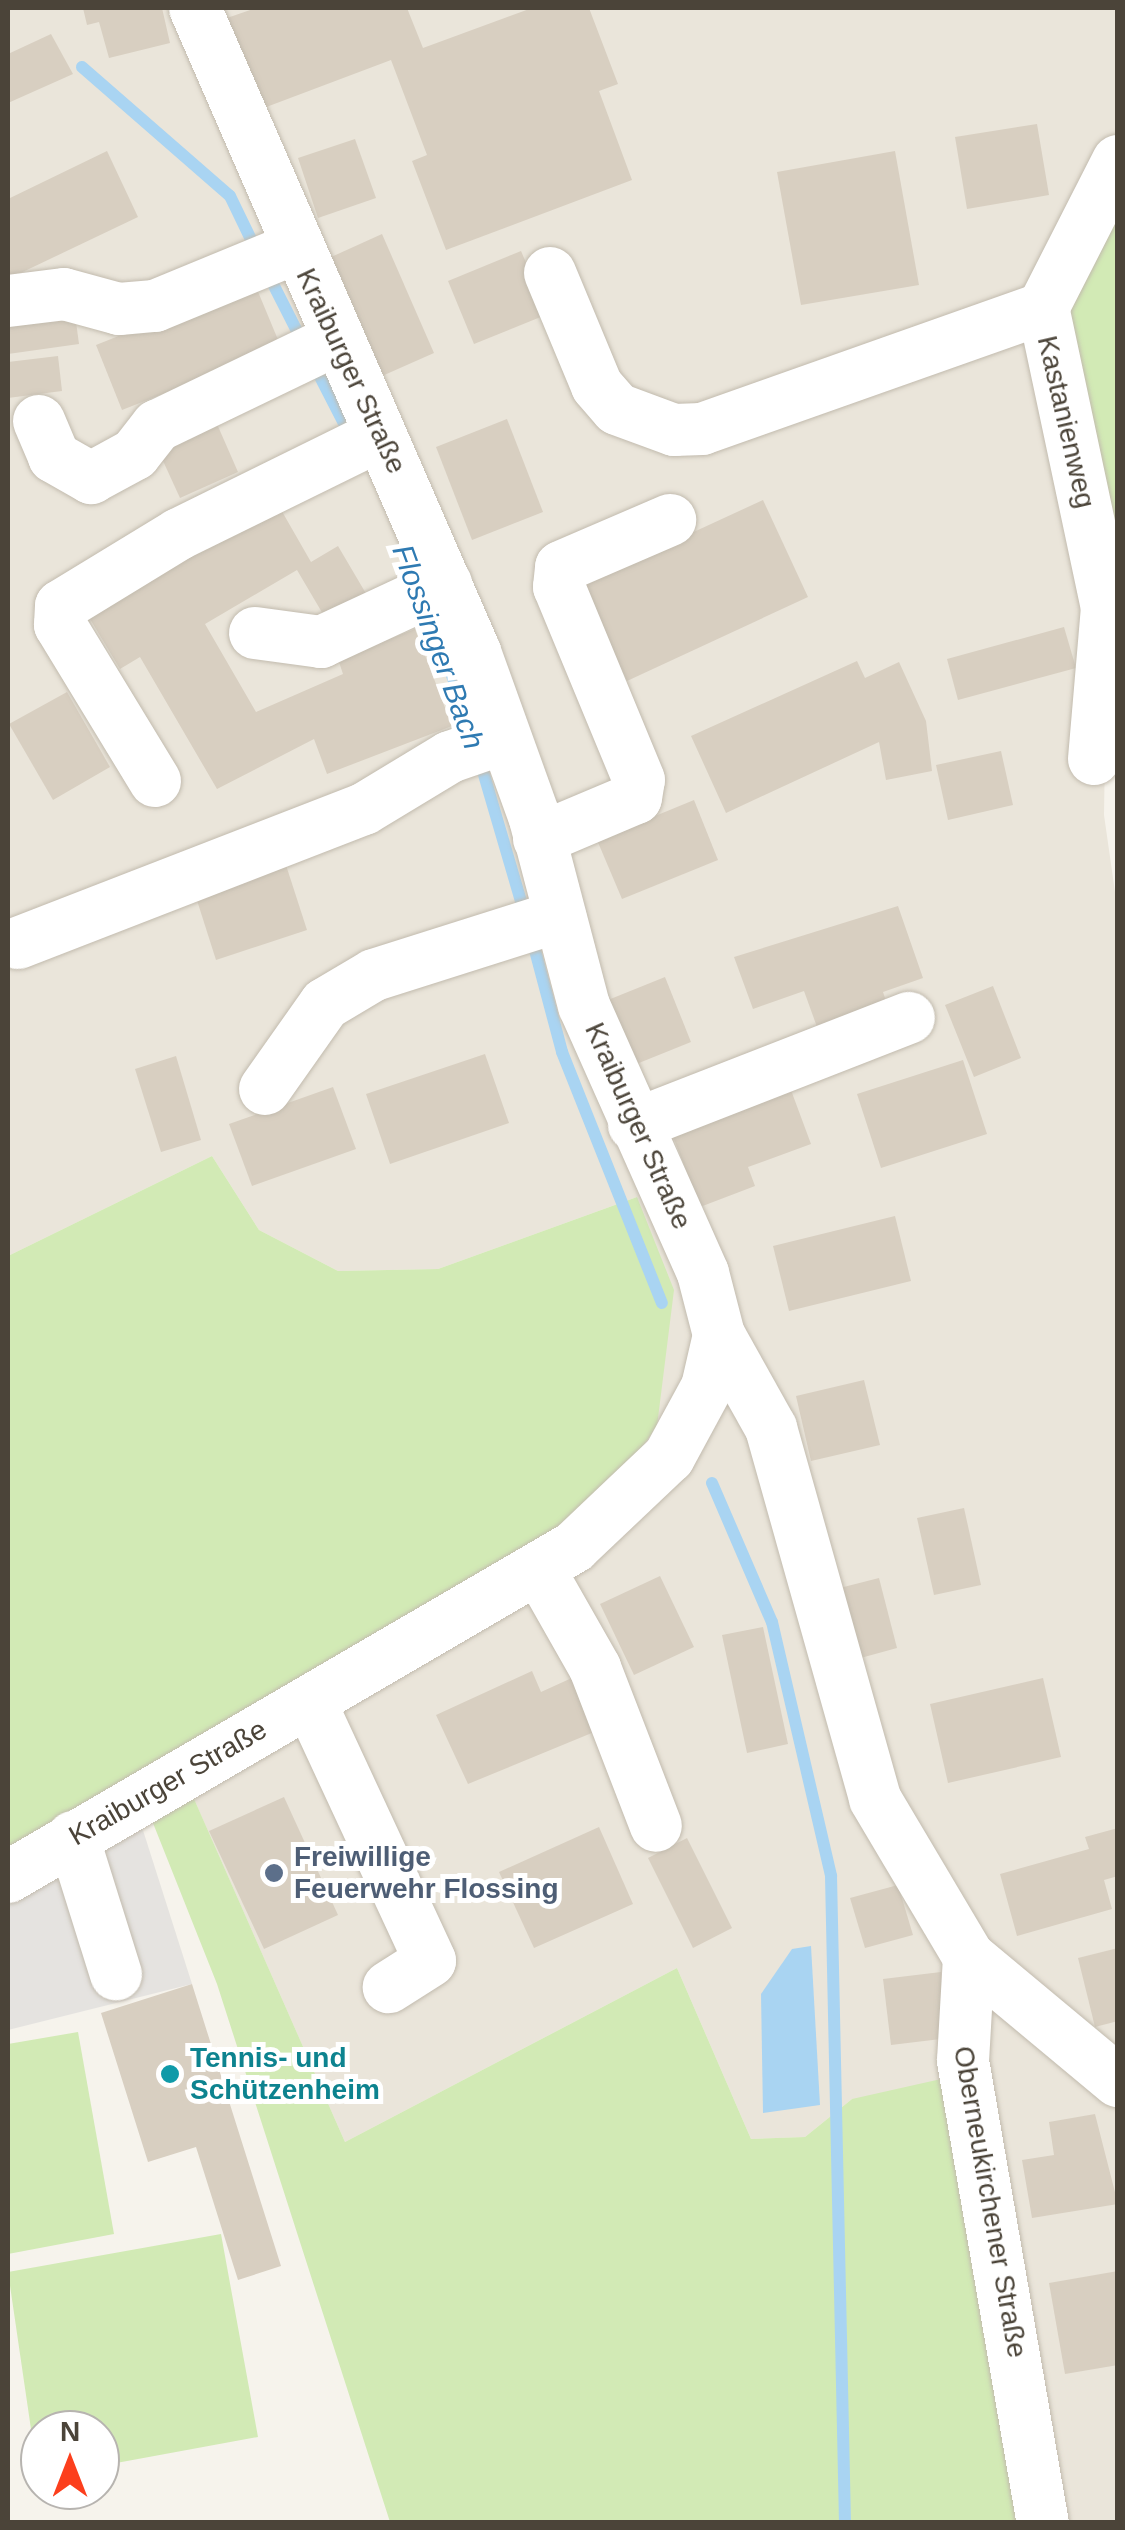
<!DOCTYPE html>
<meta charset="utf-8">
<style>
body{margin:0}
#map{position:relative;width:1125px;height:2530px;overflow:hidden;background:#f6f3ec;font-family:Helvetica,sans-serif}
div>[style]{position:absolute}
.residential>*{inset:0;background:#eae5da}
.green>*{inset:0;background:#d2eab5}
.parking>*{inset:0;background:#e5e3e0}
.water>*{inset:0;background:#a9d4f2}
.stream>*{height:12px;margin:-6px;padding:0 6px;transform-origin:6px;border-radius:6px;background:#a9d4f2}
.building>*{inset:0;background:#d8cfc1}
.roads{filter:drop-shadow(0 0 2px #c2bbae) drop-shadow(0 0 2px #c2bbae)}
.minor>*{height:52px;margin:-26px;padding:0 26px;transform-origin:26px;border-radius:26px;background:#fff}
.dots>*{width:28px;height:28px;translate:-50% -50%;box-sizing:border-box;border:5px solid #fff;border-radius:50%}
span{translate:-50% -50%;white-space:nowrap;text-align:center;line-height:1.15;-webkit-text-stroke:10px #fff;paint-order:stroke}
.street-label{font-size:28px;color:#4b4439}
.service-label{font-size:28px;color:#4e5e75;font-weight:700}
.left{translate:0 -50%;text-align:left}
.culture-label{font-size:28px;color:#0d838f;font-weight:700}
.water-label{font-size:30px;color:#2e7ab2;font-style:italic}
.frame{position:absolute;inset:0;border:10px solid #4b4439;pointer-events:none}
.north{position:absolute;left:20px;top:2410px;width:100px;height:100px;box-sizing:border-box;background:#fff;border:2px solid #b7b4b0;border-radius:50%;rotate:0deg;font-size:28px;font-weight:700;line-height:40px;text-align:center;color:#4b4439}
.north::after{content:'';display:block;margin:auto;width:35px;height:45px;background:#fc3f1d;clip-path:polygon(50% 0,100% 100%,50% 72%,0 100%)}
</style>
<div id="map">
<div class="residential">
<div style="clip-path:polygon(8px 8px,1117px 8px,1104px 815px,1118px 913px,1117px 2522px,1022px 2522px,852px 2099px,805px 2137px,751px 2139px,677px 1968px,345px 2142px,175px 1756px,637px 1197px,438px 1269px,338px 1271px,259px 1230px,212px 1156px,8px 1256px)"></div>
</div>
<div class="green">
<div style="clip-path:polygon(1117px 186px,1117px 558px,1056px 303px)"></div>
<div style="clip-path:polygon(212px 1156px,259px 1230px,338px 1271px,438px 1269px,637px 1197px,674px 1290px,657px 1426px,611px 1491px,490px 1572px,8px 1850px,8px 1256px)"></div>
<div style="clip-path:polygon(191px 1792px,345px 2142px,677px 1968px,751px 2139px,805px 2137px,852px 2099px,950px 2077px,1022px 2522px,390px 2522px,217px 1984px,149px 1813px)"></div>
<div style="clip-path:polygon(78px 2032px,114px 2234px,8px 2254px,8px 2044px)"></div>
<div style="clip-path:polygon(221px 2234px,258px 2437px,100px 2466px,100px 2430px,40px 2430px,38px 2477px,8px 2272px)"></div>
</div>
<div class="parking">
<div style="clip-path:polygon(141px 1824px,192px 1984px,8px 2030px,8px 1904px)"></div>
</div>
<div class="water">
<div style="clip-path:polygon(811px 1946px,820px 2105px,763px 2113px,761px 1994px,792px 1949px)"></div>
</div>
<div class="stream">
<div style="left:82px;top:67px;width:196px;rotate:41.1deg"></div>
<div style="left:230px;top:196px;width:64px;rotate:64.2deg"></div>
<div style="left:267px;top:272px;width:80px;rotate:63.1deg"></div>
<div style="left:314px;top:365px;width:81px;rotate:62.8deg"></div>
<div style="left:431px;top:614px;width:130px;rotate:71.1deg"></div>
<div style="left:480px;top:761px;width:160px;rotate:73.7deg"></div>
<div style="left:532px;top:939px;width:117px;rotate:75.1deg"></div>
<div style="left:562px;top:1052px;width:270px;rotate:68.3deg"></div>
<div style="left:712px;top:1483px;width:151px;rotate:66.7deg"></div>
<div style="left:772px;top:1622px;width:261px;rotate:76.9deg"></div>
<div style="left:831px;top:1876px;width:646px;rotate:88.76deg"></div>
</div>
<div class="building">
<div style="clip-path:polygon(83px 8px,162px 8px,170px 43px,109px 58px,99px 22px,87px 25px)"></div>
<div style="clip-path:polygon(256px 8px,407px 8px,423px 48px,532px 8px,589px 8px,618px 84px,599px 91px,632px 180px,446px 250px,412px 161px,427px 155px,391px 60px,261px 109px,227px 18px)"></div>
<div style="clip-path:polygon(51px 34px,73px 74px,8px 103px,8px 54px)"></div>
<div style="clip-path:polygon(1037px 124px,1049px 195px,967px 209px,955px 137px)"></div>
<div style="clip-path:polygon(355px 139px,376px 198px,318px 218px,298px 158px)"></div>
<div style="clip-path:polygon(107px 151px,138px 217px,8px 279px,8px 199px)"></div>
<div style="clip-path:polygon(895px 151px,919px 285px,801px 305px,777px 172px)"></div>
<div style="clip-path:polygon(382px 234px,434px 353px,382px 376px,329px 258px)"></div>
<div style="clip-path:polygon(521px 251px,548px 314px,474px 344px,448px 281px)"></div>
<div style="clip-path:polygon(254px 282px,281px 347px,122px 410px,96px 345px)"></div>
<div style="clip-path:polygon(74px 307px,79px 344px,8px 354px,8px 316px)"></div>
<div style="clip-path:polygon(58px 356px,62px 391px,8px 398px,8px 362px)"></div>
<div style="clip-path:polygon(507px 419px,543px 512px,472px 540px,436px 447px)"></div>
<div style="clip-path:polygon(217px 424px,238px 472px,180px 498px,158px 450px)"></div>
<div style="clip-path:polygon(272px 494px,311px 562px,338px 546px,371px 602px,330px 626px,297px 570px,205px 624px,256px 712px,343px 674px,338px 659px,415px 629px,452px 726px,327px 774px,314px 739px,217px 789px,140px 657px,120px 669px,81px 604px)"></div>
<div style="clip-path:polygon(763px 500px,808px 597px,627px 681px,581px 584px)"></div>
<div style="clip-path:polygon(1064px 627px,1076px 668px,958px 700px,947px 659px)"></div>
<div style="clip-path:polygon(857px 661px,865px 678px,899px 662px,926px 721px,932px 771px,886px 780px,879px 742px,726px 813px,691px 736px)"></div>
<div style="clip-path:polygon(67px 692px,110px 767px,53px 800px,9px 724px)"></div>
<div style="clip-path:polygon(1001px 751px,1013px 805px,948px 820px,936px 765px)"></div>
<div style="clip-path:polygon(694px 800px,718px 860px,622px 899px,597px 840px)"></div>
<div style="clip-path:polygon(285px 862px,307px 930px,216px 960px,194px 891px)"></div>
<div style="clip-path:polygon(898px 906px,923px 978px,883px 992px,890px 1013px,821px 1038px,804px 991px,753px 1009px,734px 957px)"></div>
<div style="clip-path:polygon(665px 977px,691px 1042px,629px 1067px,603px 1002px)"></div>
<div style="clip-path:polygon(993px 986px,1021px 1058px,974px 1077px,945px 1005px)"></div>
<div style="clip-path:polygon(485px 1054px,509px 1123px,390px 1164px,366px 1094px)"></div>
<div style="clip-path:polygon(176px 1056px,201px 1140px,161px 1152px,135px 1069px)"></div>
<div style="clip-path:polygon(963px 1060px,987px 1134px,881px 1168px,857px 1094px)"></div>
<div style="clip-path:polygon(788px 1082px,811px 1144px,748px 1167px,755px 1186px,700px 1207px,669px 1126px)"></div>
<div style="clip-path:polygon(333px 1087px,356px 1149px,252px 1186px,229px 1124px)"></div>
<div style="clip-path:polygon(895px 1216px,911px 1281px,789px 1311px,773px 1246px)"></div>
<div style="clip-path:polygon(864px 1380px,880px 1445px,811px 1461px,796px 1396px)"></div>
<div style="clip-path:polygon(964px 1508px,981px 1585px,934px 1595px,917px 1518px)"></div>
<div style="clip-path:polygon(660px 1576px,694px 1647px,634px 1675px,600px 1604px)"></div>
<div style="clip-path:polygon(879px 1578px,897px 1648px,846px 1662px,828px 1591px)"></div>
<div style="clip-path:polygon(763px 1627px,788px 1744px,747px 1753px,722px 1635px)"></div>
<div style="clip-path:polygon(532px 1671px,541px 1692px,574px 1677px,599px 1730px,468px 1784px,436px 1715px)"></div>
<div style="clip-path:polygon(1043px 1678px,1061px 1757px,948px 1783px,930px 1704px)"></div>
<div style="clip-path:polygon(284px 1797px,338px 1915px,264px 1949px,209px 1831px)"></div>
<div style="clip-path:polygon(599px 1827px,633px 1904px,534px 1948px,499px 1872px)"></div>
<div style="clip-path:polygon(1118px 1828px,1118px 1876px,1104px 1880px,1112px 1909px,1017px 1936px,1000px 1874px,1089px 1849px,1085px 1837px)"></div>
<div style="clip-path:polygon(687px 1838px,732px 1928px,693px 1948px,648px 1858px)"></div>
<div style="clip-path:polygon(898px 1885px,913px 1935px,865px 1948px,850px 1898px)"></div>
<div style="clip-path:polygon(1118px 1948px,1118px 2021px,1095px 2027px,1078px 1958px)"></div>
<div style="clip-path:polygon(941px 1972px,949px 2038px,891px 2045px,883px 1979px)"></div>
<div style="clip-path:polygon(192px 1984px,281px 2266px,238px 2280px,196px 2147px,148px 2162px,101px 2013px)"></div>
<div style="clip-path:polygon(1095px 2114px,1118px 2204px,1032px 2218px,1022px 2160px,1054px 2155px,1049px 2122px)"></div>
<div style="clip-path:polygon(1118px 2271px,1118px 2365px,1065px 2374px,1049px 2283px)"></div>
</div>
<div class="roads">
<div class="minor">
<div style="left:550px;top:273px;width:122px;rotate:67.4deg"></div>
<div style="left:597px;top:386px;width:30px;rotate:49deg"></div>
<div style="left:617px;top:409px;width:61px;rotate:20.2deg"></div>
<div style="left:674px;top:430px;width:28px;rotate:-2deg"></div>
<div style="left:702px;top:429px;width:362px;rotate:-19.5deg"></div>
<div style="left:8px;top:301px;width:56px;rotate:-7.1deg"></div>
<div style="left:64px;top:294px;width:57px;rotate:15.3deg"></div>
<div style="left:119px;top:309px;width:36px;rotate:-5deg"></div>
<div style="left:155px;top:306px;width:149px;rotate:-22.4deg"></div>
<div style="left:39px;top:421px;width:39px;rotate:67deg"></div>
<div style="left:54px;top:457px;width:43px;rotate:29.6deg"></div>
<div style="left:91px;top:478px;width:50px;rotate:-28.6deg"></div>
<div style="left:135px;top:454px;width:36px;rotate:-52deg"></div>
<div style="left:157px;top:426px;width:199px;rotate:-25.7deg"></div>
<div style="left:255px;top:633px;width:67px;rotate:7.8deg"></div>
<div style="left:321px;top:642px;width:138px;rotate:-24.9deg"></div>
<div style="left:1094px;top:759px;width:152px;rotate:-85.1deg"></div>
<div style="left:1107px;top:608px;width:307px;rotate:-102deg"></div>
<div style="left:1043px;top:308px;width:165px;rotate:-63deg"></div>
<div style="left:155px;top:781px;width:183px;rotate:-121.3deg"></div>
<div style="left:60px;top:625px;width:19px;rotate:-87deg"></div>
<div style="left:61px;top:606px;width:138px;rotate:-31.4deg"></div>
<div style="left:179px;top:534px;width:224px;rotate:-26.2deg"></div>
<div style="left:539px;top:839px;width:105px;rotate:-22.9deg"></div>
<div style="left:636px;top:798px;width:18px;rotate:-81deg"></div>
<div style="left:639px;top:780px;width:209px;rotate:-112.5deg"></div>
<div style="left:559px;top:587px;width:20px;rotate:-84deg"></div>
<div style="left:561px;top:567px;width:119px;rotate:-23.3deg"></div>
<div style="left:18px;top:943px;width:371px;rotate:-21.2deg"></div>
<div style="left:364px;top:809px;width:100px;rotate:-31.2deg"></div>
<div style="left:450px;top:757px;width:58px;rotate:-19.1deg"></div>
<div style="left:265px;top:1089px;width:104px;rotate:-54.8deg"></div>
<div style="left:325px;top:1004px;width:57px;rotate:-30.6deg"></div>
<div style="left:374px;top:975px;width:195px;rotate:-17.6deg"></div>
<div style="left:634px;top:1125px;width:295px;rotate:-21.3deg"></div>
<div style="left:719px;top:1335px;width:107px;rotate:60.8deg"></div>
<div style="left:771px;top:1428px;width:385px;rotate:74.3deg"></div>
<div style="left:875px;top:1799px;width:184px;rotate:59.3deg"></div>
<div style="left:969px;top:1957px;width:194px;rotate:39.8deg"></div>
<div style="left:540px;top:1571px;width:112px;rotate:60.4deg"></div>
<div style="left:595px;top:1668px;width:169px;rotate:68.9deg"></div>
<div style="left:310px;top:1702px;width:285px;rotate:65.1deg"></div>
<div style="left:430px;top:1961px;width:49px;rotate:147.6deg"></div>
<div style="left:73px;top:1837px;width:144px;rotate:72.6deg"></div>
<div style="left:8px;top:1877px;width:655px;rotate:-30.24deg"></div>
<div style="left:574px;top:1547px;width:131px;rotate:-43.5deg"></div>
<div style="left:669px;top:1457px;width:80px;rotate:-61.5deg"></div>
<div style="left:707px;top:1387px;width:53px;rotate:-77deg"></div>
<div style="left:719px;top:1335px;width:64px;rotate:-104.5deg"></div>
<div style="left:703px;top:1273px;width:292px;rotate:-114deg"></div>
<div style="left:584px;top:1006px;width:196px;rotate:-104.7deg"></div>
<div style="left:534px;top:816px;width:174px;rotate:-109.8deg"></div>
<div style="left:475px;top:652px;width:702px;rotate:-113.5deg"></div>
<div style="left:969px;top:1957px;width:104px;rotate:93.3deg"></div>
<div style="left:963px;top:2061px;width:468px;rotate:80.2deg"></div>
</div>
</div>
<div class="dots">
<div style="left:274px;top:1873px;background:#5c6f8a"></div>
<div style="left:170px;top:2074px;background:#0f9aa8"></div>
</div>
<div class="street-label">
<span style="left:351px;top:371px;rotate:65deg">Kraiburger Straße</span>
<span style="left:1066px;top:422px;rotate:77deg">Kastanienweg</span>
<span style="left:638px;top:1126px;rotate:66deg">Kraiburger Straße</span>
<span style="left:168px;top:1783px;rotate:-30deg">Kraiburger Straße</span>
<span style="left:990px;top:2202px;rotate:80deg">Oberneukirchener Straße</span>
</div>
<div class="service-label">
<span class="left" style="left:294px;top:1873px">Freiwillige<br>Feuerwehr Flossing</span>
</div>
<div class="culture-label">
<span class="left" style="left:190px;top:2074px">Tennis- und<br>Schützenheim</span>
</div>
<div class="water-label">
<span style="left:438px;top:647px;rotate:70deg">Flossinger Bach</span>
</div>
<div class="frame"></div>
<div class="north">N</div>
</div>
